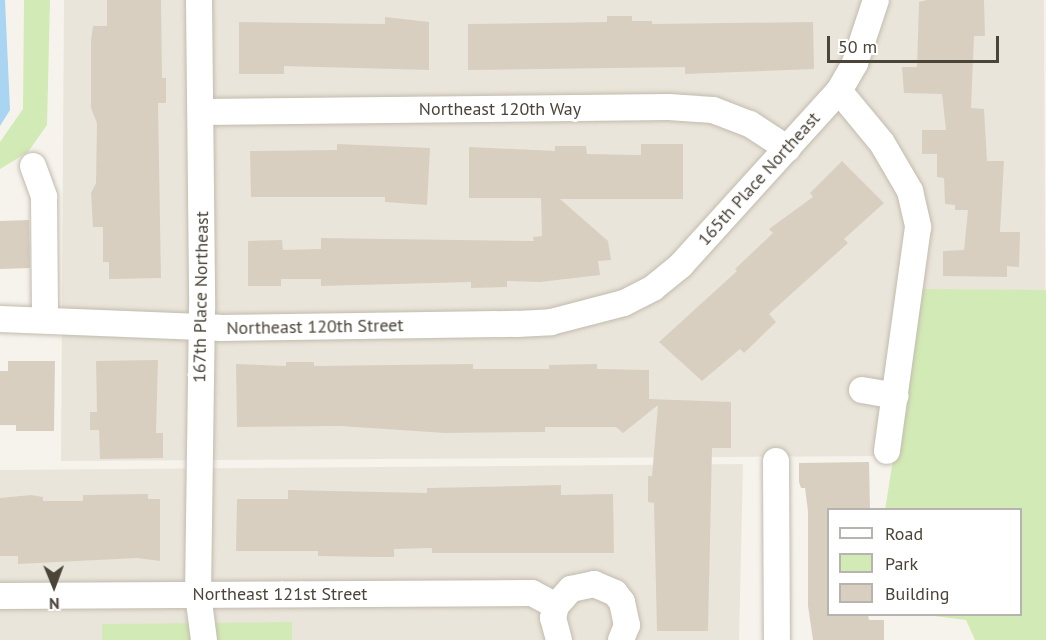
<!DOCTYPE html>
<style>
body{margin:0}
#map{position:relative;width:1046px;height:640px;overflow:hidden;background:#f6f3ec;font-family:"PT Sans",sans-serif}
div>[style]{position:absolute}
.residential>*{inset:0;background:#eae5da}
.green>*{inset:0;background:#d2eab5}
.water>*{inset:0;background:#a9d4f2}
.building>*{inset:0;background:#d8cfc1}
.roads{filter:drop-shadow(0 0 2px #c2bbae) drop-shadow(0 0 2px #c2bbae)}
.minor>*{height:26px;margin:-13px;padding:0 13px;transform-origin:13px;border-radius:13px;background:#fff}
span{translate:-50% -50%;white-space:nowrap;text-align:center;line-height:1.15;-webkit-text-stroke:6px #fff;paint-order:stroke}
.street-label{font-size:18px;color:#4b4439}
.legend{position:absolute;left:827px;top:508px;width:195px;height:108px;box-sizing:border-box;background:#fff;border:2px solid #b7b4b0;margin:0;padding:8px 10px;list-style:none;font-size:18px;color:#4b4439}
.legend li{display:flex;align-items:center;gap:12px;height:30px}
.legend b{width:30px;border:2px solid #b7b4b0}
.north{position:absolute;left:24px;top:556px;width:60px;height:60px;-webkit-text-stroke:4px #fff;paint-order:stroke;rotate:179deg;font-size:16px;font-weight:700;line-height:24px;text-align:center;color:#4b4439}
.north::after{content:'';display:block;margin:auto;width:21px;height:27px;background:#4b4439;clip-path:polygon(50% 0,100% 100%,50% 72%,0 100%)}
.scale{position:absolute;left:827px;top:36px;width:172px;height:27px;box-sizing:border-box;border:3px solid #4b4439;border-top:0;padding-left:8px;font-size:18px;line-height:21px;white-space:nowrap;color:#4b4439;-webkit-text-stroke:4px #fff;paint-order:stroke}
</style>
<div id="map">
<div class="residential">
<div style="clip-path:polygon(64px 0,1044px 0,1046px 455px,61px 461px)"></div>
<div style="clip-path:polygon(743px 464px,739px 640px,0 640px,0 470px)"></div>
</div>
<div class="green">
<div style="clip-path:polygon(24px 0,50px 0,47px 125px,28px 152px,0 169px,0 142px,23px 109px)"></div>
<div style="clip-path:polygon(920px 289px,1046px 290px,1046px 640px,975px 640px,966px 620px,926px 615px,1020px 614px,1020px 510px,885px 510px)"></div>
<div style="clip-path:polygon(292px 622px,292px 640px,102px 640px,102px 624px)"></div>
</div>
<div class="water">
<div style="clip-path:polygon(0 0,5px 0,10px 110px,0 126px)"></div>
</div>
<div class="building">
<div style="clip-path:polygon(107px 0,161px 0,162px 78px,166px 78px,166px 103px,158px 103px,161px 278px,109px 279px,109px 262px,103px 262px,103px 227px,93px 227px,91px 193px,96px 183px,97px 123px,91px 108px,91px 40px,93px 26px,107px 26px)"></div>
<div style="clip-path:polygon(927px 0,984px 0,985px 36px,974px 36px,971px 108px,984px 109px,987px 161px,1004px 161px,1000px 232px,1020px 232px,1019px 267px,1007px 266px,1007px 277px,943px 276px,943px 251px,964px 250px,968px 210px,955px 210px,955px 205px,945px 204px,944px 178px,937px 177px,937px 154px,922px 154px,922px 130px,946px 130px,942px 94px,904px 93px,902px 67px,917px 67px,919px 2px)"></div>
<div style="clip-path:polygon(607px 16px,632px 16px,632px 21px,652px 21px,652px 24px,813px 22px,814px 69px,685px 74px,685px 67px,468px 70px,468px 24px,607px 22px)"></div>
<div style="clip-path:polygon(385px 17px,429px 22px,429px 70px,284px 66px,284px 74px,239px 74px,239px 22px,385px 24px)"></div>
<div style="clip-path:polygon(337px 144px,430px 148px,427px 205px,385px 202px,385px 197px,251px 197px,250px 151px,337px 150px)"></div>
<div style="clip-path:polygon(641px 144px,683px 144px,683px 199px,560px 199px,608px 241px,611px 260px,598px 261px,600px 275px,540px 282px,507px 281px,507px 287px,471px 288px,471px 282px,321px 286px,321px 279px,281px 279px,281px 286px,248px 286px,248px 241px,282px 240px,283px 250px,321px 249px,321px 238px,534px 241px,533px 237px,542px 236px,541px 198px,469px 198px,469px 147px,555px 151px,555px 146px,586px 146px,587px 154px,641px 155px)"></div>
<div style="clip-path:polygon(842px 161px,884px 203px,844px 239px,848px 243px,769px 314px,776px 322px,744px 353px,740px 349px,702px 381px,659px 342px,737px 271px,735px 269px,773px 233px,769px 229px,813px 197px,810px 193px)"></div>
<div style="clip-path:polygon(29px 220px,30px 268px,0 269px,0 221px)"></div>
<div style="clip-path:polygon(158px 360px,156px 433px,163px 433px,163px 458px,100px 459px,99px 430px,90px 430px,90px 412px,97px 412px,96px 361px)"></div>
<div style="clip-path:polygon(8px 361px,55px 361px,54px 431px,16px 431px,16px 425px,0 425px,0 371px,8px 371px)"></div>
<div style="clip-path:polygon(286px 362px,314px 362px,314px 366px,473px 364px,473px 369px,549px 369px,549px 365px,597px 364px,597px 369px,649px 370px,649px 399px,731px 402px,731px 448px,712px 448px,708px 631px,657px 631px,654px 503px,648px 502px,648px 476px,652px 476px,658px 405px,623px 433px,616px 427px,545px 427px,545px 432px,445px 433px,340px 426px,237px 427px,236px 364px,286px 366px)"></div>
<div style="clip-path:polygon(869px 462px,870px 509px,828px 510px,828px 615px,868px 615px,869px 620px,884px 620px,884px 640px,813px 640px,808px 606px,808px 511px,805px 488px,801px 488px,799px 482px,799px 463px)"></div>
<div style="clip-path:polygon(561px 485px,561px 495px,613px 494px,614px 553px,432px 553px,432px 548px,394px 549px,394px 557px,371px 557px,318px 556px,318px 551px,236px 551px,237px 499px,288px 499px,288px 490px,427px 493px,427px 488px)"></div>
<div style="clip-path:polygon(148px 494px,148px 499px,160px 499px,160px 561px,137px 558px,18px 564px,18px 556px,0 556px,0 498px,31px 495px,43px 497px,43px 501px,83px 501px,83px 495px)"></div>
</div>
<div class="roads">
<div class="minor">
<div style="left:199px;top:0;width:308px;rotate:89.4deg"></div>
<div style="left:202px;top:308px;width:286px;rotate:90.8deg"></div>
<div style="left:198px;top:594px;width:46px;rotate:82.6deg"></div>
<div style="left:839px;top:91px;width:67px;rotate:50.4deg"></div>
<div style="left:882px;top:143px;width:56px;rotate:59.7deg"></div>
<div style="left:910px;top:191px;width:37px;rotate:77deg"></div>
<div style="left:918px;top:227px;width:226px;rotate:97.9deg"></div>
<div style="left:202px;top:112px;width:467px;rotate:-0.6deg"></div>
<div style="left:669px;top:107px;width:44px;rotate:3.9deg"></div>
<div style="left:713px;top:110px;width:40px;rotate:21deg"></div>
<div style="left:750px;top:124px;width:45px;rotate:33.3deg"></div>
<div style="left:33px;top:166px;width:33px;rotate:70deg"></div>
<div style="left:44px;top:197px;width:123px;rotate:89.5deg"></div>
<div style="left:0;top:319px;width:220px;rotate:2.3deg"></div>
<div style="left:220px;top:328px;width:297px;rotate:-0.8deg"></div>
<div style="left:517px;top:324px;width:34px;rotate:-3deg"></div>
<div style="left:551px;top:322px;width:75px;rotate:-14.6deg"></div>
<div style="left:624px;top:303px;width:33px;rotate:-27deg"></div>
<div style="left:653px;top:288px;width:36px;rotate:-39deg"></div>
<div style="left:681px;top:265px;width:235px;rotate:-47.8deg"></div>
<div style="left:839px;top:91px;width:32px;rotate:-60deg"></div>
<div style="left:855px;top:63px;width:66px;rotate:-71.6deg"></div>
<div style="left:862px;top:390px;width:34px;rotate:10deg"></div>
<div style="left:776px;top:461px;width:179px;rotate:89.7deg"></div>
<div style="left:0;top:596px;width:532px;rotate:-0.32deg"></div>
<div style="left:532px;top:593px;width:27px;rotate:28deg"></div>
<div style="left:559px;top:640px;width:23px;rotate:-105deg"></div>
<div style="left:553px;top:618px;width:12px;rotate:-76deg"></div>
<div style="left:556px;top:606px;width:23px;rotate:-49deg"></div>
<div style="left:571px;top:589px;width:24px;rotate:-12deg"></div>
<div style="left:594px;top:584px;width:23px;rotate:23deg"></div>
<div style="left:615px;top:593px;width:11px;rotate:52deg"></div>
<div style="left:622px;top:602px;width:24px;rotate:78deg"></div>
<div style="left:627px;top:625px;width:16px;rotate:112deg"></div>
</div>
</div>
<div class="street-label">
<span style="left:500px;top:109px">Northeast 120th Way</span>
<span style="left:759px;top:179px;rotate:-48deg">165th Place Northeast</span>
<span style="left:201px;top:297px;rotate:-89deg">167th Place Northeast</span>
<span style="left:315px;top:327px;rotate:-1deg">Northeast 120th Street</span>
<span style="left:280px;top:594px">Northeast 121st Street</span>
</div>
<ul class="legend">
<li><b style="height:8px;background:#fff"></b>Road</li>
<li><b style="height:16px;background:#d2eab5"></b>Park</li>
<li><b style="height:16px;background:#d8cfc1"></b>Building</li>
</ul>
<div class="north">N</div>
<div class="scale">50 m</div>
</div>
